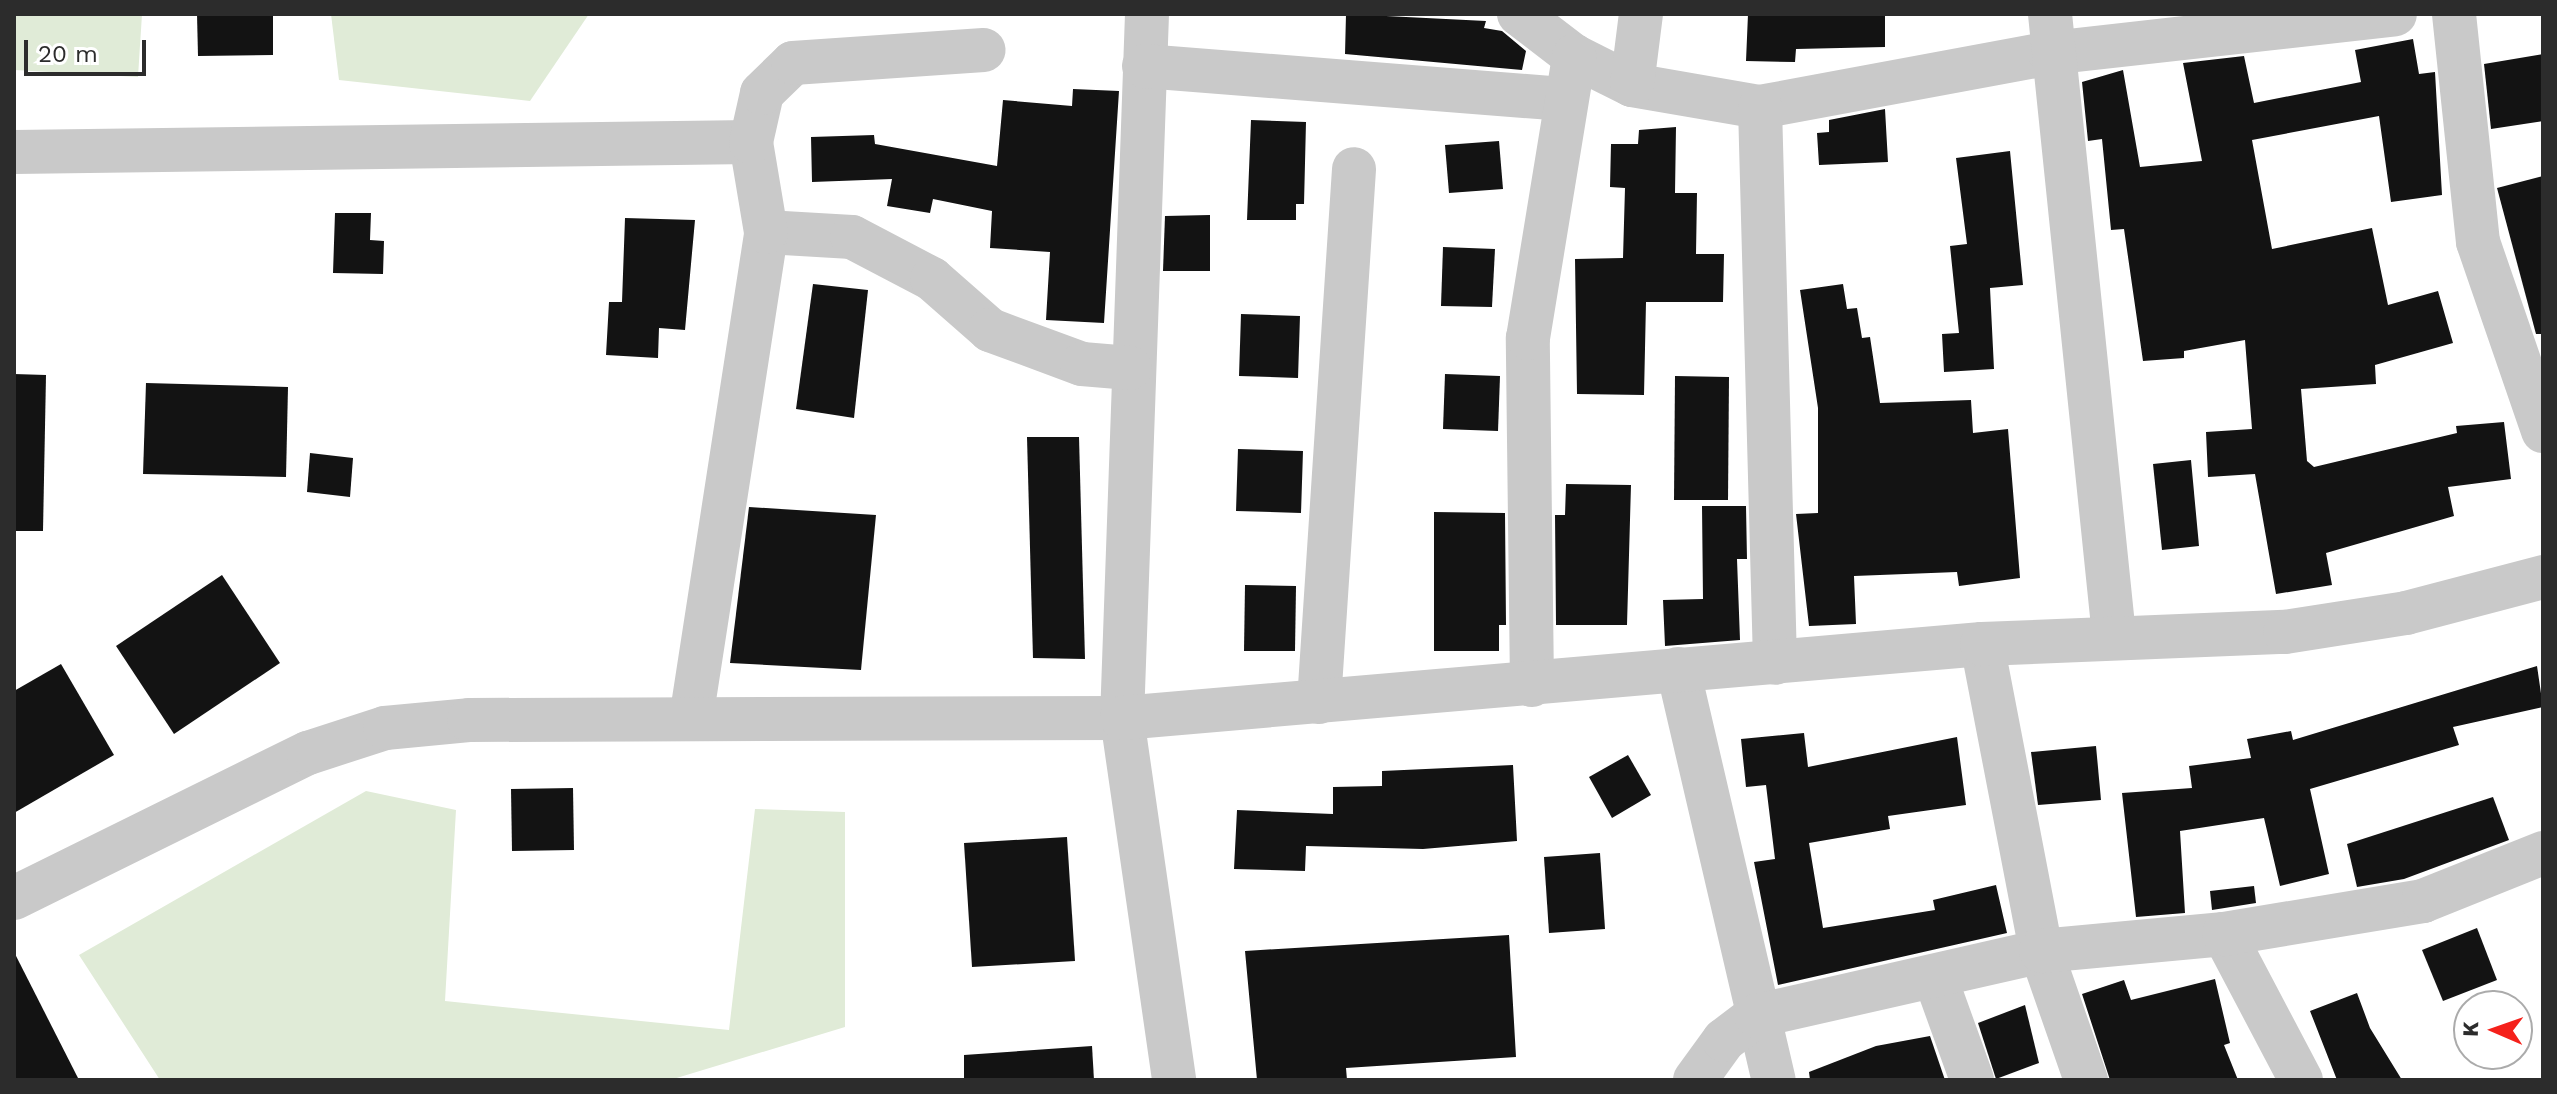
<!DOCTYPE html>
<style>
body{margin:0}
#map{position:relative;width:2557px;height:1094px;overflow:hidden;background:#fff;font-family:"Work Sans",sans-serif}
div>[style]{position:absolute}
.green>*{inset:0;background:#e0ebd7}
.building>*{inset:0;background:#131313}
.minor>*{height:44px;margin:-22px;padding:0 22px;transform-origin:22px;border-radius:22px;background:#c9c9c9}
span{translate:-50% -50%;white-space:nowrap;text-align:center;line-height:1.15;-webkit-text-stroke:8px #fff;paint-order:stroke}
.frame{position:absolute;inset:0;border:16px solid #2c2c2c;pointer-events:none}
.north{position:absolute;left:2453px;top:990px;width:80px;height:80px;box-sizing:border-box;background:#fff;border:2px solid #ababab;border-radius:50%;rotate:272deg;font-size:22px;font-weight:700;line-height:32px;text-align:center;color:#2c2c2c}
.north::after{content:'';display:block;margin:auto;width:28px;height:36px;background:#f5211b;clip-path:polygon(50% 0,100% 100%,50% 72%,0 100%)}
.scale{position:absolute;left:24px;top:40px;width:122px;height:36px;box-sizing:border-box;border:4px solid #2c2c2c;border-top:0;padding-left:10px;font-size:24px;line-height:28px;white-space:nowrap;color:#2c2c2c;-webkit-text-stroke:6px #fff;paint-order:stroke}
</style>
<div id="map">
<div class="green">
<div style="clip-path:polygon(14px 14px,142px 14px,138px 77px,14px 70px)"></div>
<div style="clip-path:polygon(331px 14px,589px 14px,530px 101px,339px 80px)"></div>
<div style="clip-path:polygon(366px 791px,456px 810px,445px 1001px,729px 1030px,755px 809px,845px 812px,845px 1027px,670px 1080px,160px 1080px,79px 955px)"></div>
</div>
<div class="building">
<div style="clip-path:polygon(197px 14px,273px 14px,273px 55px,198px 56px)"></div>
<div style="clip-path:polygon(1346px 14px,1486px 21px,1484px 28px,1502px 31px,1526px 51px,1522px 70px,1345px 54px)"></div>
<div style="clip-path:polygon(1748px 14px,1885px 14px,1885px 47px,1796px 49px,1795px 62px,1746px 61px)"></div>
<div style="clip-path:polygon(2413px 39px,2419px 74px,2435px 72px,2442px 195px,2391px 202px,2379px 116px,2252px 140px,2272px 249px,2372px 228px,2388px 305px,2438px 291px,2453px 343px,2375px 365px,2376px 384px,2301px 389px,2307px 461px,2314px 467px,2457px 433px,2456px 426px,2504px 422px,2511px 479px,2448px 487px,2454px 516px,2326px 553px,2332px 585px,2276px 594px,2255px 474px,2208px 477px,2206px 432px,2252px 429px,2245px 340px,2184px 351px,2184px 358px,2143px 361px,2124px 229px,2111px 230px,2102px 139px,2088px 141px,2082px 82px,2123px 70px,2140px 167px,2202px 161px,2183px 63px,2244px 56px,2254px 103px,2361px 82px,2355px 50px)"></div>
<div style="clip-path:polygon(2543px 54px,2543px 121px,2491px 129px,2484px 64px)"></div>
<div style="clip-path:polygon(1073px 89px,1119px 91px,1104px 323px,1046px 320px,1050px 252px,990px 248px,992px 211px,933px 199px,930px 213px,887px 206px,892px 179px,812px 182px,811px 137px,874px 135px,875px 144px,997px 166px,1003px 100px,1072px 106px)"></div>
<div style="clip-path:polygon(1885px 109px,1888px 162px,1819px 165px,1817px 133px,1829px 132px,1829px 120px)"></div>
<div style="clip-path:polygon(1251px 120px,1306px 122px,1304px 204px,1296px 204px,1296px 220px,1247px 220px)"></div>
<div style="clip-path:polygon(1676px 127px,1675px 193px,1697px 193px,1696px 254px,1724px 254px,1723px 302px,1646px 302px,1644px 395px,1577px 394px,1575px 259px,1623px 258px,1625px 188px,1610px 187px,1611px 144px,1638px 144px,1639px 130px)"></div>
<div style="clip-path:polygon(1499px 141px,1503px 189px,1449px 193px,1445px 145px)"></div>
<div style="clip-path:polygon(2010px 151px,2023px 285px,1990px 288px,1994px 369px,1944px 372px,1942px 334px,1959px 333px,1950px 246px,1967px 244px,1956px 158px)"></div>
<div style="clip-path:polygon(2543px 176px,2543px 334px,2536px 334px,2497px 188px)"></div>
<div style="clip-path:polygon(335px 213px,371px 213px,370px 240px,384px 241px,383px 274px,333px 273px)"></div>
<div style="clip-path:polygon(1210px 215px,1210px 271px,1163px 271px,1165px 216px)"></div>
<div style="clip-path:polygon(625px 218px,695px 220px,685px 330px,659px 328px,658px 358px,606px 355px,609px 302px,622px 302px)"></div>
<div style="clip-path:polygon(1443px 247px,1495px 249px,1492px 307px,1441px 306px)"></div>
<div style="clip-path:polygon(813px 284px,868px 290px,854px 418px,796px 409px)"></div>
<div style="clip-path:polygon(1843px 284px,1847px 309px,1857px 308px,1862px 338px,1870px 337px,1880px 403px,1971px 400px,1973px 433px,2008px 429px,2020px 578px,1959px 586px,1957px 572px,1854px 576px,1856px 624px,1809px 626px,1796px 514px,1818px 513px,1818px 408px,1800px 290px)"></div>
<div style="clip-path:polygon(1241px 314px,1300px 316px,1298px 378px,1239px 376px)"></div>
<div style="clip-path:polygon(14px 374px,46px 375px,43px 531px,14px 531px)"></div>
<div style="clip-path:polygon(1445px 374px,1500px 376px,1498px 431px,1443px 429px)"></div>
<div style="clip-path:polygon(1675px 376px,1729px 377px,1728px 500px,1674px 500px)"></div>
<div style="clip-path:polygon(146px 383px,288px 387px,286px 477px,143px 474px)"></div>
<div style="clip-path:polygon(1027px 437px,1079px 437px,1085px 659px,1033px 658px)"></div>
<div style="clip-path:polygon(1238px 449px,1303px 451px,1301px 513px,1236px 511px)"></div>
<div style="clip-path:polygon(310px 453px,353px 458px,350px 497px,307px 492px)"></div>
<div style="clip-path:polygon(2191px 460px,2199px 546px,2162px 550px,2153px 464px)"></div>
<div style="clip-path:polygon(1566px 484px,1631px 485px,1627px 625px,1556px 625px,1555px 515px,1565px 515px)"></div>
<div style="clip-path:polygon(1702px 506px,1746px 506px,1747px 559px,1737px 559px,1740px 640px,1665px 646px,1663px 600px,1703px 599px)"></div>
<div style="clip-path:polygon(749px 507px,876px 515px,861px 670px,730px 663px)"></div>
<div style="clip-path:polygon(1434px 512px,1505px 513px,1506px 625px,1499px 625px,1499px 651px,1434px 651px)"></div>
<div style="clip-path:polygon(222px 575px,280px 663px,174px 734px,116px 646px)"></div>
<div style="clip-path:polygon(1245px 585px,1296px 586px,1295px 651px,1244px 651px)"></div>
<div style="clip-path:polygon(61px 664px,114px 755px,14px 813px,14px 691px)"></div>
<div style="clip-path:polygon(2537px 666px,2543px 707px,2453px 727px,2459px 745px,2310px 789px,2329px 874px,2280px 886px,2264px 818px,2180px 831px,2185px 913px,2136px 917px,2122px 793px,2192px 788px,2189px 766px,2251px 758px,2247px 739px,2291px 731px,2293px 740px)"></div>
<div style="clip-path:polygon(1804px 733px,1808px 767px,1957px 737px,1966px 805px,1888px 816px,1890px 829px,1809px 843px,1823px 928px,1935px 910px,1933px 900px,1996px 885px,2007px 933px,1778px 985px,1754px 862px,1775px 859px,1766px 785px,1746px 787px,1741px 739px)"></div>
<div style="clip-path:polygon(2096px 746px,2101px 800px,2038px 805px,2031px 752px)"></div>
<div style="clip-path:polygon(1628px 755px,1651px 795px,1612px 818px,1589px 777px)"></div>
<div style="clip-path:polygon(1513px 765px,1517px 841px,1423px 849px,1306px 846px,1305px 871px,1234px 869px,1237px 810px,1333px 814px,1333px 787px,1382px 786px,1382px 771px)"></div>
<div style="clip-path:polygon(573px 788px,574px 850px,512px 851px,511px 789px)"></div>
<div style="clip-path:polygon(2493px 797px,2509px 840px,2404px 879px,2357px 887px,2347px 844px)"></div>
<div style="clip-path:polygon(1067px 837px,1075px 961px,972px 967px,964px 843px)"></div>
<div style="clip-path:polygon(1600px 853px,1605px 929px,1549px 933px,1544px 857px)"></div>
<div style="clip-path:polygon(2254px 886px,2256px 903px,2212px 910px,2210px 891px)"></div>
<div style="clip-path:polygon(2477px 928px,2497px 980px,2443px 1001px,2422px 950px)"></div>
<div style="clip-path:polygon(1509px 935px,1516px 1057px,1346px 1068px,1347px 1080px,1257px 1080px,1245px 951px)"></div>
<div style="clip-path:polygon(14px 952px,79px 1080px,14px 1080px)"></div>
<div style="clip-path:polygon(2215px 979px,2230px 1043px,2224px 1045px,2238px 1080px,2110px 1080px,2082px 994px,2124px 980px,2131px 1000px)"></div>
<div style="clip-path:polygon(2357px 993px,2370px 1028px,2402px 1080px,2337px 1080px,2310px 1011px)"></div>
<div style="clip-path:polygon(2025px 1005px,2039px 1063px,1996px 1079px,1978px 1023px)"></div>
<div style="clip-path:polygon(1930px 1036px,1945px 1080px,1810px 1080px,1809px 1072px,1876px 1046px)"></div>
<div style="clip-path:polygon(1092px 1046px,1094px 1080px,964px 1080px,964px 1055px)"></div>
</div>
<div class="minor">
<div style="left:1147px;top:14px;width:704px;rotate:92.03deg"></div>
<div style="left:1122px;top:718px;width:366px;rotate:81.8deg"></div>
<div style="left:1519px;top:14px;width:69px;rotate:37.4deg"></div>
<div style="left:1574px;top:56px;width:65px;rotate:26.6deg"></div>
<div style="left:1632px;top:85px;width:130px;rotate:9.8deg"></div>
<div style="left:1760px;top:107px;width:295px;rotate:-10.5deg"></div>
<div style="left:2050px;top:53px;width:347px;rotate:-6.4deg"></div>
<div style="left:2050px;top:14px;width:624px;rotate:84.12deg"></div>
<div style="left:2454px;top:14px;width:229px;rotate:84deg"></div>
<div style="left:2478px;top:242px;width:200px;rotate:71deg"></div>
<div style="left:1144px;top:66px;width:423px;rotate:4.5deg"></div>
<div style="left:1632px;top:85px;width:72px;rotate:-82.8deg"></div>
<div style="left:1760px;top:107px;width:556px;rotate:88.45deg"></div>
<div style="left:14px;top:152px;width:737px;rotate:-0.78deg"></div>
<div style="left:766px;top:232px;width:86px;rotate:3.3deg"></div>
<div style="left:852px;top:237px;width:90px;rotate:27.7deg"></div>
<div style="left:932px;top:279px;width:77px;rotate:41.3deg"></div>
<div style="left:990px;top:330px;width:98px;rotate:20.3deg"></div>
<div style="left:1082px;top:364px;width:48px;rotate:4.8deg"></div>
<div style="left:1982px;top:644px;width:313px;rotate:79.1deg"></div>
<div style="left:2041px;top:951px;width:137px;rotate:70.8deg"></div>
<div style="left:1678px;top:669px;width:422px;rotate:76.9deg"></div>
<div style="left:1532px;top:685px;width:347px;rotate:-90.7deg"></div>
<div style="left:1528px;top:338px;width:286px;rotate:-80.7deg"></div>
<div style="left:1319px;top:702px;width:534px;rotate:-86.24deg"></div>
<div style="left:691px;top:719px;width:493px;rotate:-81.2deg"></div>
<div style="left:766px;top:232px;width:91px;rotate:-99.5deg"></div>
<div style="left:751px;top:142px;width:50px;rotate:-77.3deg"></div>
<div style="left:762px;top:93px;width:43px;rotate:-44.1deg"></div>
<div style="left:793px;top:63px;width:191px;rotate:-3.9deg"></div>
<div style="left:14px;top:898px;width:328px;rotate:-26.3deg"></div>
<div style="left:308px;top:753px;width:81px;rotate:-18deg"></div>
<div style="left:385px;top:728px;width:84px;rotate:-5.4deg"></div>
<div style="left:469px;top:720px;width:653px;rotate:-0.18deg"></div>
<div style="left:1122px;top:718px;width:863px;rotate:-4.92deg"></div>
<div style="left:1982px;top:644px;width:303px;rotate:-2.3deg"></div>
<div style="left:2285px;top:632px;width:122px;rotate:-8.9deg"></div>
<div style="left:2406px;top:613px;width:142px;rotate:-14.7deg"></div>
<div style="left:2224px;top:934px;width:165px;rotate:62.2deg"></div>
<div style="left:1935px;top:977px;width:109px;rotate:70.2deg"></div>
<div style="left:1695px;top:1080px;width:49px;rotate:-54.1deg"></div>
<div style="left:1724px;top:1040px;width:40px;rotate:-37deg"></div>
<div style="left:1756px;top:1016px;width:292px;rotate:-12.8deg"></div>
<div style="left:2041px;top:951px;width:184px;rotate:-5.3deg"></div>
<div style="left:2224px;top:934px;width:202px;rotate:-9.4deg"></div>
<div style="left:2423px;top:901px;width:129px;rotate:-21.8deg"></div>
</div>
<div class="frame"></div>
<div class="north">K</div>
<div class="scale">20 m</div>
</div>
